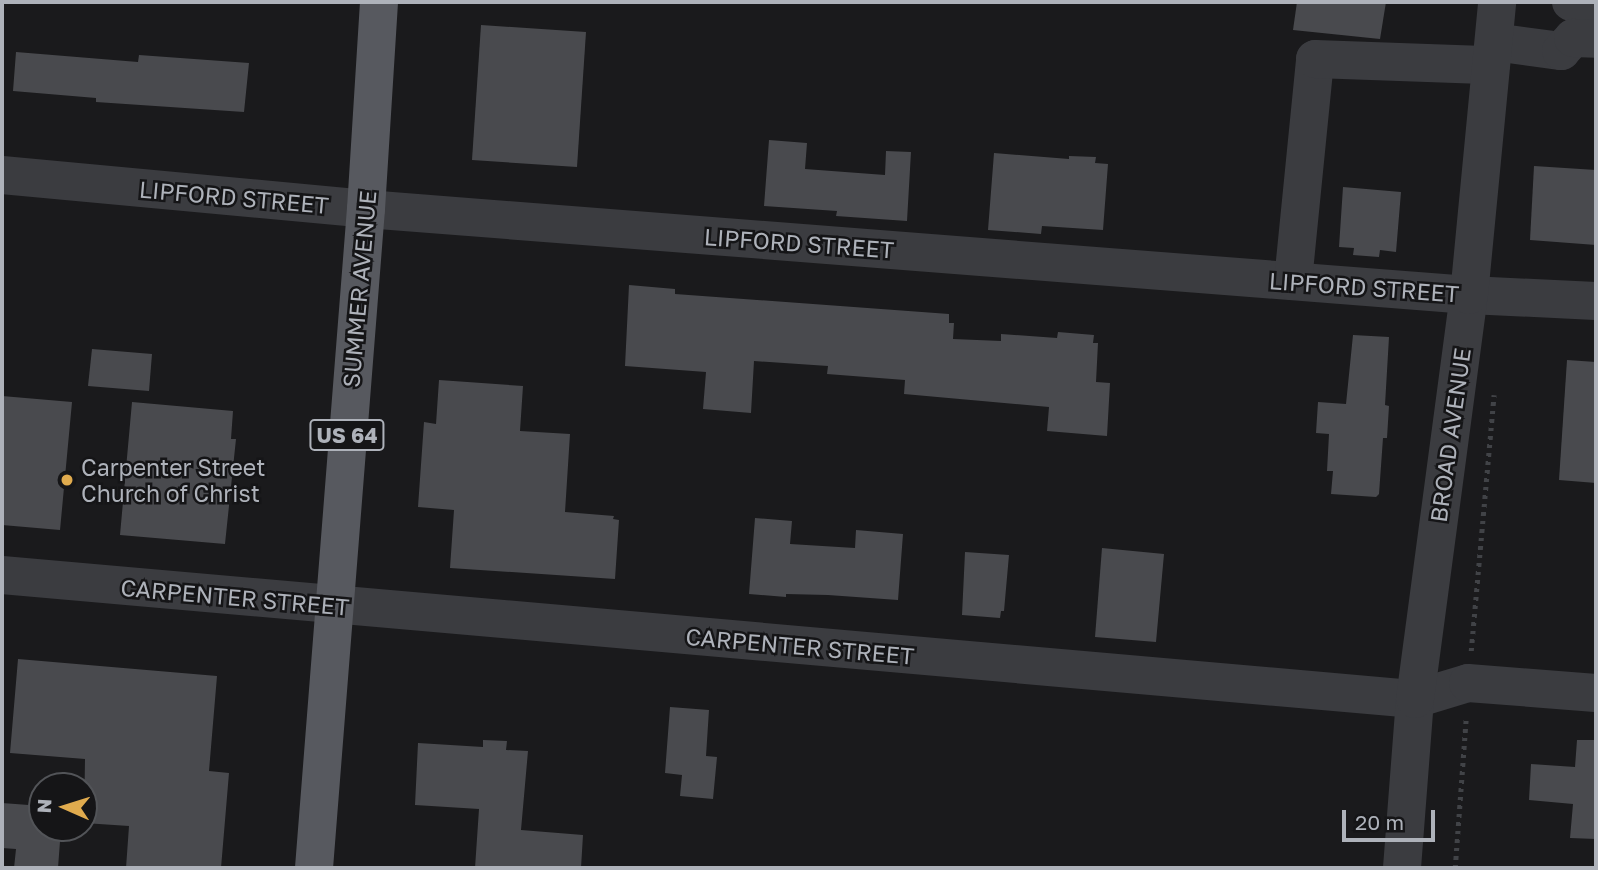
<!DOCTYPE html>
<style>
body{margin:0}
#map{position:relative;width:1598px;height:870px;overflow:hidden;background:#1a1a1c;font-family:"Golos Text",sans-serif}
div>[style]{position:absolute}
.building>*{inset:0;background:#494a4e}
.path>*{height:4.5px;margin-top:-2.25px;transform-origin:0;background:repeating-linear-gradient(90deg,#414347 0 3.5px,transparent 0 8.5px)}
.minor>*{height:38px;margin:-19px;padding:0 19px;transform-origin:19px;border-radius:19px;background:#3b3c40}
.major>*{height:38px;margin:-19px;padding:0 19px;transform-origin:19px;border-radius:19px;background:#57595f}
.dots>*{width:19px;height:19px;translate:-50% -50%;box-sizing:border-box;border:4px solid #151517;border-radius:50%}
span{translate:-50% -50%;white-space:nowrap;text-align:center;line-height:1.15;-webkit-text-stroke:5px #151517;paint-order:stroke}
.shield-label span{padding:2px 5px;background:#151517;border:2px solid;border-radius:5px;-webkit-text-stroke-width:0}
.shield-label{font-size:21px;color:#aeb2ba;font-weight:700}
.street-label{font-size:23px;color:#aeb2ba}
.poi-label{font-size:23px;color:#aeb2ba}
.left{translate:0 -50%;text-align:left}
.frame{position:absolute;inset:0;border:4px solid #aeb2ba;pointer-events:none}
.north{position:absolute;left:28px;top:772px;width:70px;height:70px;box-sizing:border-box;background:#151517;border:2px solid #525458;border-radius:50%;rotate:273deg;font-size:19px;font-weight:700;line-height:28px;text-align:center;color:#aeb2ba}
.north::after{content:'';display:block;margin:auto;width:24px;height:32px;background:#e0ab4e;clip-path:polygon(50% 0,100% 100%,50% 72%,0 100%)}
.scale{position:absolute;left:1342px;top:810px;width:93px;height:32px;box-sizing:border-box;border:4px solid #aeb2ba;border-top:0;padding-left:9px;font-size:21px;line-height:24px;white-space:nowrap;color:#aeb2ba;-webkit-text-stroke:5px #151517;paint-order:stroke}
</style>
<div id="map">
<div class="building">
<div style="clip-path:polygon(1297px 2px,1386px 2px,1380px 39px,1293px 30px)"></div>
<div style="clip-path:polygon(481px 25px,586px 32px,577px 167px,472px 160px)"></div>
<div style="clip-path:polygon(16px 52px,138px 62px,139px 55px,249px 63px,244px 112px,96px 102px,96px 98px,13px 91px)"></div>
<div style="clip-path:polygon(769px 140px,807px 143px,805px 169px,885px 175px,886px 151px,911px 152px,907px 221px,836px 216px,837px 211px,764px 206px)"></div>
<div style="clip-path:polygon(994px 153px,1069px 159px,1069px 156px,1096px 157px,1095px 163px,1108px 164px,1103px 230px,1042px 226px,1041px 234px,988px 230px)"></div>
<div style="clip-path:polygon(1534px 166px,1596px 170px,1596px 245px,1530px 240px)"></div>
<div style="clip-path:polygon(1343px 187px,1401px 192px,1396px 252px,1380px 250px,1379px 257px,1353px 255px,1354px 248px,1339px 247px)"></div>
<div style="clip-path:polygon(629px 285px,675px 289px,675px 294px,949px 314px,949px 323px,954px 323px,953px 339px,1001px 341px,1001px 334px,1057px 338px,1058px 332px,1094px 335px,1093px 343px,1098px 343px,1096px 382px,1110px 383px,1107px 436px,1047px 431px,1049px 407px,904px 394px,905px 380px,827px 374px,828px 366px,754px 361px,751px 413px,703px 409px,706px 372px,625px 366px)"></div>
<div style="clip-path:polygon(1353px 335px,1389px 337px,1385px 405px,1389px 406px,1387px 438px,1383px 438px,1379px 494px,1376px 497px,1331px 494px,1333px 471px,1327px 471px,1329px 434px,1316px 433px,1318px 402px,1346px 404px)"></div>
<div style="clip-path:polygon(92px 349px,152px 354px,149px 391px,88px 386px)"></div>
<div style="clip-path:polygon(1567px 360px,1596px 362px,1596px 483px,1559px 480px)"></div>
<div style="clip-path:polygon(439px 380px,523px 386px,520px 431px,570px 434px,565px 512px,614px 516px,613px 519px,619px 520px,615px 579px,450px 568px,454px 510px,418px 507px,424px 422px,436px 424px)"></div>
<div style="clip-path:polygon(2px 396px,72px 402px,60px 530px,2px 525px)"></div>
<div style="clip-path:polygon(132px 402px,233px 411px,231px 439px,236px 439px,225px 544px,120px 535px)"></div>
<div style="clip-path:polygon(755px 518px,792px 521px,790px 544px,855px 548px,856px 530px,903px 534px,898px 600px,828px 595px,786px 594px,786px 597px,749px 594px)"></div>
<div style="clip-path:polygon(1102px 548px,1164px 554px,1156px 642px,1095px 637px)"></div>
<div style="clip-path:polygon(965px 552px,1009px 555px,1004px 611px,1001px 611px,1000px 618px,962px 615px)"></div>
<div style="clip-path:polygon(18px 659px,217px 676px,209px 771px,229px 773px,221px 868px,126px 868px,129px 826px,84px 823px,85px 759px,10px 753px)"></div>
<div style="clip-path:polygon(670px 707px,709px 710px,706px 756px,717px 757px,713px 799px,680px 796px,682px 775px,665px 773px)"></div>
<div style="clip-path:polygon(483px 740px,507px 741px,506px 750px,528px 751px,521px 830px,583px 835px,581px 868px,475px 868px,479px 809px,415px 805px,418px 743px,483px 747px)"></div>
<div style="clip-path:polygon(1577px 740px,1596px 740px,1596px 839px,1570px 838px,1573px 804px,1529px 800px,1531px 764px,1575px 767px)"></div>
<div style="clip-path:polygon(2px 803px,42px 806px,42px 828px,61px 828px,58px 868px,14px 868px,16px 849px,2px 848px)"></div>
</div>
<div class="path">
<div style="left:1471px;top:651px;width:257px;rotate:-84.9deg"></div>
<div style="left:1455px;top:868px;width:149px;rotate:-85.8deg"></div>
</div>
<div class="minor">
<div style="left:1571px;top:2px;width:26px;rotate:16deg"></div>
<div style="left:1494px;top:42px;width:68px;rotate:7.7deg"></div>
<div style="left:1561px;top:51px;width:18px;rotate:-47deg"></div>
<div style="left:1573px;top:38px;width:23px;rotate:2deg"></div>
<div style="left:2px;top:175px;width:366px;rotate:5.3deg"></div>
<div style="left:366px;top:209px;width:1106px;rotate:4.46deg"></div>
<div style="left:1469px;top:295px;width:127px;rotate:2.7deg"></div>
<div style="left:1293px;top:281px;width:223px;rotate:-84.3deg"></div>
<div style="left:1315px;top:59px;width:176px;rotate:2deg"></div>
<div style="left:2px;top:575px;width:1418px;rotate:5.02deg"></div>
<div style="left:1415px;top:699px;width:55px;rotate:-16.8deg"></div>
<div style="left:1468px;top:683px;width:128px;rotate:4.5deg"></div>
<div style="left:1402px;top:868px;width:169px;rotate:-85.6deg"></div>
<div style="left:1415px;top:699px;width:408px;rotate:-82.4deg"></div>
<div style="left:1469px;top:295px;width:294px;rotate:-84.5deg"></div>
</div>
<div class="major">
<div style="left:314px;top:868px;width:661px;rotate:-85.49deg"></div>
<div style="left:366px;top:209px;width:207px;rotate:-86.4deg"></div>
</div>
<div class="dots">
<div style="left:67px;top:480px;background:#e0ab4e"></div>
</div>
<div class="shield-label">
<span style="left:347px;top:435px">US 64</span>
</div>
<div class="street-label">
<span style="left:234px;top:197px;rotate:5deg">LIPFORD STREET</span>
<span style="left:799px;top:243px;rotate:4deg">LIPFORD STREET</span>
<span style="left:1364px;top:287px;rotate:4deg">LIPFORD STREET</span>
<span style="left:359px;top:289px;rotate:-85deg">SUMMER AVENUE</span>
<span style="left:1450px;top:435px;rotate:-82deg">BROAD AVENUE</span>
<span style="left:235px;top:597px;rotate:5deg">CARPENTER STREET</span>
<span style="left:800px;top:646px;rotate:5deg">CARPENTER STREET</span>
</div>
<div class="poi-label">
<span class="left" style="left:81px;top:480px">Carpenter Street<br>Church of Christ</span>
</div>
<div class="frame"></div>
<div class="north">N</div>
<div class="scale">20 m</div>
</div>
